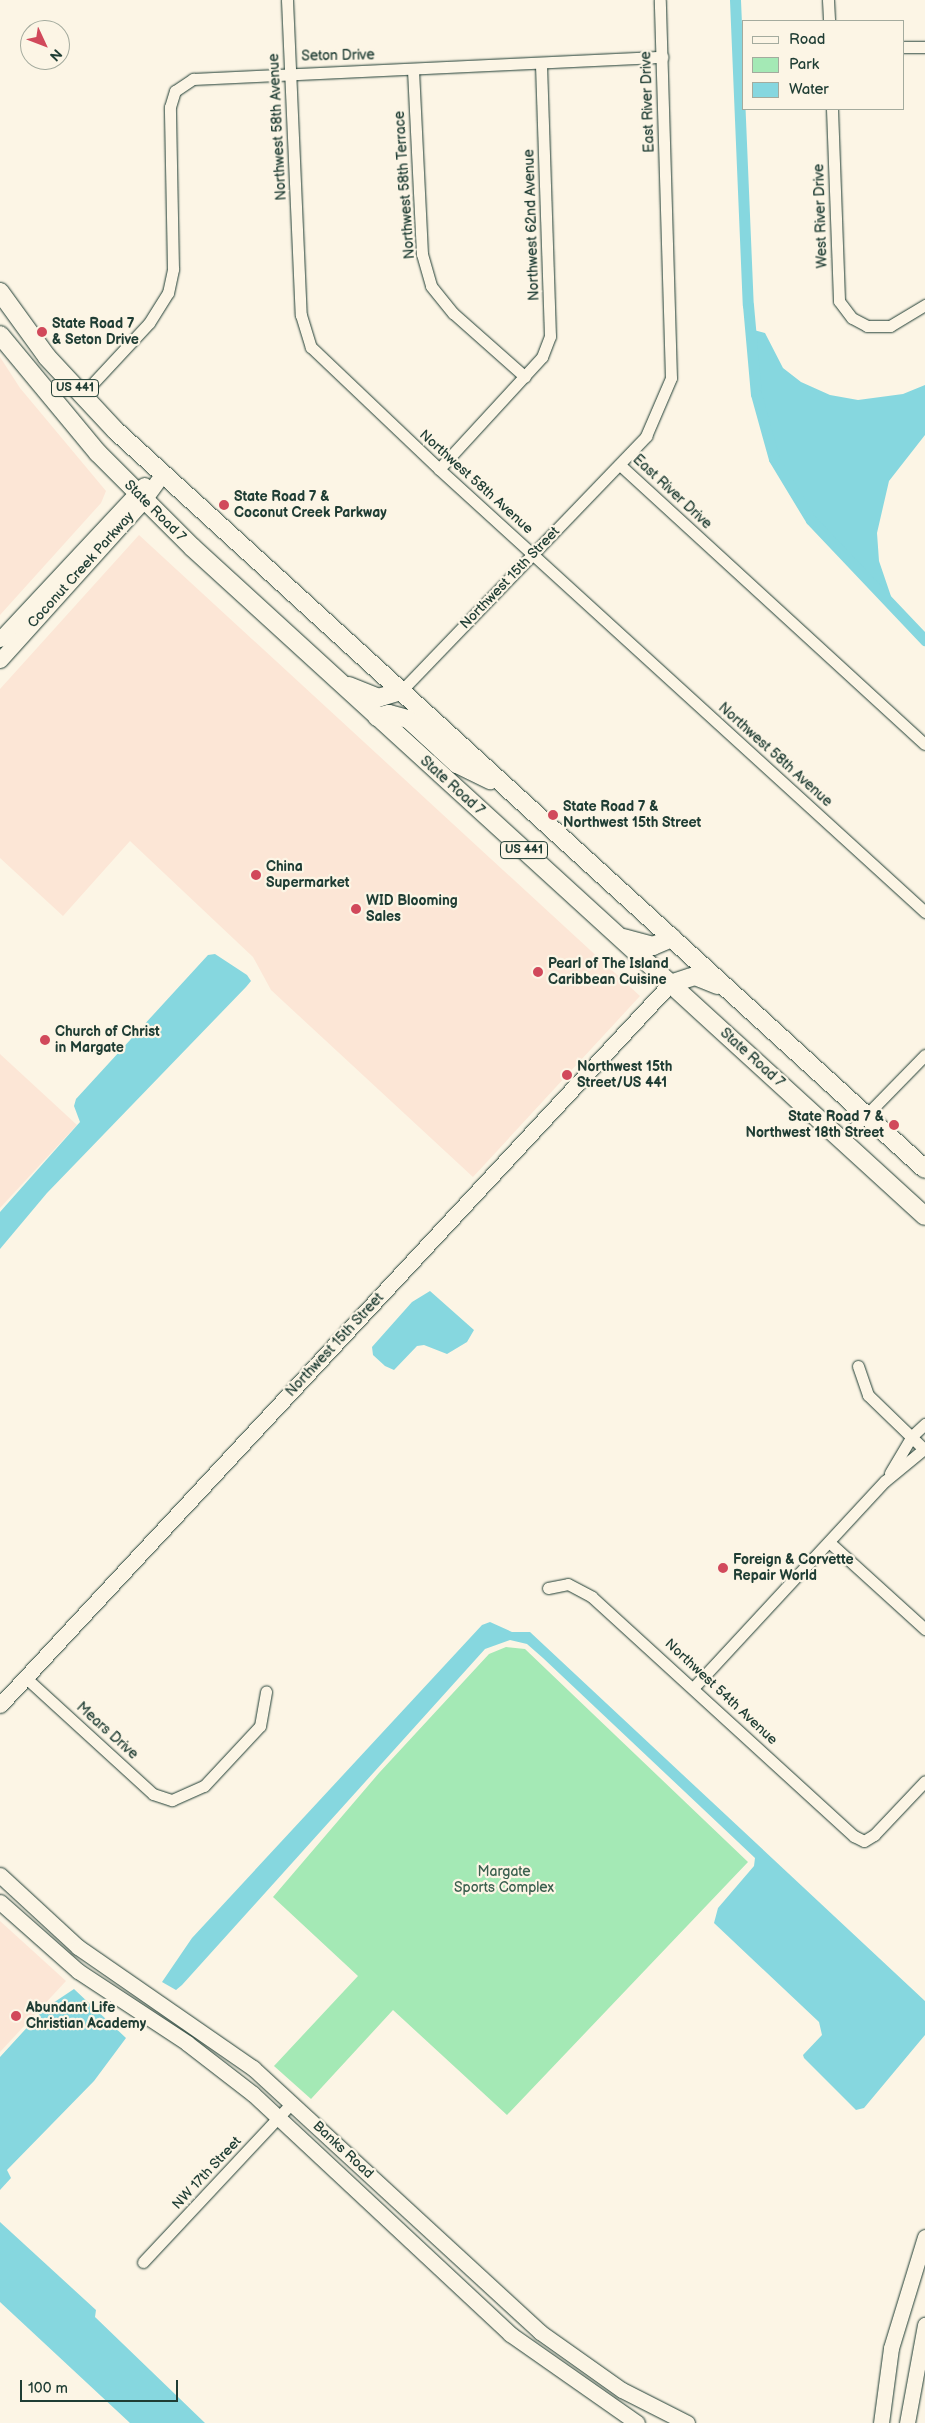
<!DOCTYPE html>
<style>
body{margin:0}
#map{position:relative;width:925px;height:2423px;overflow:hidden;background:#fcf5e5;font-family:"Balsamiq Sans",sans-serif}
div>[style]{position:absolute}
.built>*{inset:0;background:#fce6d6}
.green>*{inset:0;background:#a4e9b5}
.water>*{inset:0;background:#86d7df}
.canal>*{height:11px;margin:-5.5px;padding:0 5.5px;transform-origin:5.5px;border-radius:5.5px;background:#86d7df}
.roads{filter:drop-shadow(0 0 1px #1f3d34) drop-shadow(0 0 1px #1f3d34)}
.street>*{height:11px;margin:-5.5px;padding:0 5.5px;transform-origin:5.5px;border-radius:5.5px;background:#fcf5e5}
.secondary>*{height:15px;margin:-7.5px;padding:0 7.5px;transform-origin:7.5px;border-radius:7.5px;background:#fcf5e5}
.primary>*{height:18px;margin:-9px;padding:0 9px;transform-origin:9px;border-radius:9px;background:#fcf5e5}
.dots>*{width:14px;height:14px;translate:-50% -50%;box-sizing:border-box;border:2px solid #fcf5e5;border-radius:50%}
span{translate:-50% -50%;white-space:nowrap;text-align:center;line-height:1.15;-webkit-text-stroke:4.5px #fcf5e5;paint-order:stroke}
.shield-label span{padding:1px 4px;background:#fcf5e5;border:1px solid;border-radius:4px;-webkit-text-stroke-width:0}
.shield-label{font-size:12px;color:#1f3d34;font-weight:700}
.street-label{font-size:14px;color:#1f3d34}
.poi-label{font-size:14px;color:#1f3d34;font-weight:700}
.left{translate:0 -50%;text-align:left}
.right{translate:-100% -50%;text-align:right}
.park-label{font-size:14px;color:#3a5f4e}
.legend{position:absolute;left:742px;top:20px;width:162px;height:90px;box-sizing:border-box;background:#fcf5e5;border:1px solid #a4ab9e;margin:0;padding:6px 9px;list-style:none;font-size:15px;color:#1f3d34}
.legend li{display:flex;align-items:center;gap:10px;height:25px}
.legend b{width:25px;border:1px solid #a4ab9e}
.north{position:absolute;left:20px;top:20px;width:50px;height:50px;box-sizing:border-box;background:#fcf5e5;border:1px solid #a4ab9e;border-radius:50%;rotate:133deg;font-size:14px;font-weight:700;line-height:20px;text-align:center;color:#1f3d34}
.north::after{content:'';display:block;margin:auto;width:18px;height:22px;background:#d1495b;clip-path:polygon(50% 0,100% 100%,50% 72%,0 100%)}
.scale{position:absolute;left:20px;top:2380px;width:158px;height:22px;box-sizing:border-box;border:2px solid #1f3d34;border-top:0;padding-left:6px;font-size:15px;line-height:18px;white-space:nowrap;color:#1f3d34;-webkit-text-stroke:4px #fcf5e5;paint-order:stroke}
</style>
<div id="map">
<div class="built">
<div style="clip-path:polygon(0 357px,20px 388px,106px 491px,101px 503px,0 615px)"></div>
<div style="clip-path:polygon(139px 535px,640px 996px,473px 1177px,271px 990px,253px 957px,130px 841px,63px 916px,0 858px,0 689px)"></div>
<div style="clip-path:polygon(0 1054px,77px 1125px,0 1208px)"></div>
<div style="clip-path:polygon(0 1921px,66px 1981px,0 2052px)"></div>
</div>
<div class="green">
<div style="clip-path:polygon(506px 1647px,525px 1649px,748px 1862px,507px 2115px,393px 2010px,311px 2099px,274px 2066px,358px 1976px,273px 1897px,379px 1773px,489px 1654px)"></div>
</div>
<div class="water">
<div style="clip-path:polygon(750px 329px,765px 333px,783px 368px,801px 382px,830px 395px,858px 400px,903px 394px,925px 385px,925px 435px,889px 481px,877px 533px,879px 561px,896px 611px,811px 520px,774px 459px,756px 394px)"></div>
<div style="clip-path:polygon(215px 954px,247px 975px,251px 981px,246px 987px,47px 1193px,0 1249px,0 1212px,80px 1122px,74px 1106px,76px 1099px,208px 955px)"></div>
<div style="clip-path:polygon(430px 1291px,474px 1330px,467px 1342px,447px 1354px,424px 1345px,417px 1346px,394px 1370px,385px 1366px,373px 1355px,372px 1347px,412px 1302px)"></div>
<div style="clip-path:polygon(490px 1622px,512px 1632px,530px 1632px,925px 2001px,925px 2035px,864px 2108px,856px 2110px,804px 2058px,803px 2055px,822px 2035px,819px 2022px,714px 1923px,718px 1908px,754px 1866px,755px 1858px,543px 1658px,527px 1644px,510px 1640px,485px 1649px,182px 1985px,176px 1990px,162px 1982px,192px 1938px,482px 1625px)"></div>
<div style="clip-path:polygon(74px 1989px,126px 2038px,94px 2081px,7px 2170px,11px 2178px,0 2190px,0 2057px,44px 2009px)"></div>
<div style="clip-path:polygon(0 2222px,96px 2310px,95px 2317px,205px 2423px,130px 2423px,0 2302px)"></div>
</div>
<div class="canal">
<div style="left:735px;top:0;width:305px;rotate:87.6deg"></div>
<div style="left:748px;top:305px;width:89px;rotate:84.9deg"></div>
<div style="left:756px;top:394px;width:67px;rotate:74.5deg"></div>
<div style="left:774px;top:459px;width:71px;rotate:58.8deg"></div>
<div style="left:811px;top:520px;width:166px;rotate:46.5deg"></div>
</div>
<div class="roads">
<div class="street">
<div style="left:287px;top:0;width:315px;rotate:87.5deg"></div>
<div style="left:301px;top:315px;width:34px;rotate:73deg"></div>
<div style="left:311px;top:347px;width:177px;rotate:43.6deg"></div>
<div style="left:439px;top:469px;width:658px;rotate:42.35deg"></div>
<div style="left:828px;top:0;width:21px;rotate:87deg"></div>
<div style="left:904px;top:47px;width:21px"></div>
<div style="left:413px;top:70px;width:184px;rotate:87.2deg"></div>
<div style="left:422px;top:254px;width:33px;rotate:74deg"></div>
<div style="left:431px;top:286px;width:35px;rotate:51deg"></div>
<div style="left:453px;top:313px;width:96px;rotate:41.6deg"></div>
<div style="left:832px;top:109px;width:192px;rotate:87.9deg"></div>
<div style="left:839px;top:301px;width:21px;rotate:53deg"></div>
<div style="left:852px;top:318px;width:17px;rotate:28deg"></div>
<div style="left:867px;top:326px;width:23px"></div>
<div style="left:890px;top:326px;width:41px;rotate:-31deg"></div>
<div style="left:82px;top:395px;width:98px;rotate:-47.1deg"></div>
<div style="left:149px;top:323px;width:36px;rotate:-58deg"></div>
<div style="left:168px;top:293px;width:25px;rotate:-78deg"></div>
<div style="left:173px;top:269px;width:162px;rotate:-91.1deg"></div>
<div style="left:170px;top:107px;width:17px;rotate:-73deg"></div>
<div style="left:175px;top:91px;width:22px;rotate:-34deg"></div>
<div style="left:193px;top:79px;width:470px;rotate:-2.7deg"></div>
<div style="left:620px;top:465px;width:413px;rotate:42.5deg"></div>
<div style="left:439px;top:469px;width:152px;rotate:-47.4deg"></div>
<div style="left:542px;top:357px;width:22px;rotate:-69deg"></div>
<div style="left:550px;top:336px;width:273px;rotate:-91.9deg"></div>
<div style="left:401px;top:691px;width:354px;rotate:-46.1deg"></div>
<div style="left:646px;top:436px;width:63px;rotate:-66.7deg"></div>
<div style="left:671px;top:378px;width:378px;rotate:-91.7deg"></div>
<div style="left:842px;top:1140px;width:119px;rotate:-45.7deg"></div>
<div style="left:858px;top:1366px;width:31px;rotate:71deg"></div>
<div style="left:868px;top:1395px;width:78px;rotate:44deg"></div>
<div style="left:890px;top:1473px;width:43px;rotate:-59.3deg"></div>
<div style="left:912px;top:1436px;width:18px;rotate:-43deg"></div>
<div style="left:829px;top:1542px;width:130px;rotate:42.2deg"></div>
<div style="left:548px;top:1588px;width:20px;rotate:-11deg"></div>
<div style="left:568px;top:1584px;width:27px;rotate:28deg"></div>
<div style="left:592px;top:1597px;width:355px;rotate:42.4deg"></div>
<div style="left:854px;top:1836px;width:11px;rotate:27deg"></div>
<div style="left:864px;top:1841px;width:12px;rotate:-31deg"></div>
<div style="left:874px;top:1835px;width:74px;rotate:-46.6deg"></div>
<div style="left:26px;top:1678px;width:172px;rotate:42.4deg"></div>
<div style="left:153px;top:1794px;width:20px;rotate:18deg"></div>
<div style="left:172px;top:1800px;width:35px;rotate:-24deg"></div>
<div style="left:204px;top:1786px;width:82px;rotate:-47deg"></div>
<div style="left:260px;top:1726px;width:35px;rotate:-80deg"></div>
<div style="left:694px;top:1687px;width:281px;rotate:-47.2deg"></div>
<div style="left:885px;top:1481px;width:52px;rotate:-39.5deg"></div>
<div style="left:143px;top:2262px;width:218px;rotate:-46.9deg"></div>
</div>
<div class="secondary">
<div style="left:0;top:639px;width:211px;rotate:-46.9deg"></div>
<div style="left:0;top:660px;width:214px;rotate:-48deg"></div>
<div style="left:143px;top:501px;width:34px;rotate:-54deg"></div>
<div style="left:0;top:1705px;width:984px;rotate:-47.1deg"></div>
<div style="left:0;top:1875px;width:106px;rotate:42.7deg"></div>
<div style="left:78px;top:1947px;width:213px;rotate:34.7deg"></div>
<div style="left:253px;top:2068px;width:390px;rotate:42.6deg"></div>
<div style="left:540px;top:2332px;width:100px;rotate:35.3deg"></div>
<div style="left:622px;top:2390px;width:73px;rotate:26.9deg"></div>
<div style="left:0;top:1902px;width:104px;rotate:41.5deg"></div>
<div style="left:78px;top:1971px;width:131px;rotate:33.4deg"></div>
<div style="left:187px;top:2043px;width:83px;rotate:37.7deg"></div>
<div style="left:253px;top:2094px;width:352px;rotate:43deg"></div>
<div style="left:510px;top:2334px;width:155px;rotate:35deg"></div>
<div style="left:881px;top:2423px;width:76px;rotate:-82.4deg"></div>
<div style="left:891px;top:2348px;width:116px;rotate:-73deg"></div>
<div style="left:907px;top:2423px;width:100px;rotate:-79.6deg"></div>
</div>
<div class="primary">
<div style="left:0;top:292px;width:80px;rotate:54.1deg"></div>
<div style="left:47px;top:357px;width:100px;rotate:47deg"></div>
<div style="left:115px;top:430px;width:1096px;rotate:42.38deg"></div>
<div style="left:0;top:335px;width:153px;rotate:50.3deg"></div>
<div style="left:98px;top:453px;width:133px;rotate:45deg"></div>
<div style="left:192px;top:547px;width:992px;rotate:42.39deg"></div>
<div style="left:349px;top:686px;width:31px;rotate:22deg"></div>
<div style="left:378px;top:698px;width:24px;rotate:-17deg"></div>
<div style="left:377px;top:717px;width:12px;rotate:-14deg"></div>
<div style="left:389px;top:714px;width:20px;rotate:15deg"></div>
<div style="left:408px;top:719px;width:67px;rotate:42.6deg"></div>
<div style="left:457px;top:764px;width:37px;rotate:26deg"></div>
<div style="left:623px;top:938px;width:31px;rotate:15deg"></div>
<div style="left:653px;top:946px;width:21px;rotate:-23deg"></div>
<div style="left:670px;top:984px;width:26px;rotate:-18deg"></div>
<div style="left:695px;top:976px;width:24px;rotate:22deg"></div>
</div>
</div>
<div class="dots">
<div style="left:42px;top:332px;background:#d1495b"></div>
<div style="left:224px;top:505px;background:#d1495b"></div>
<div style="left:553px;top:815px;background:#d1495b"></div>
<div style="left:256px;top:875px;background:#d1495b"></div>
<div style="left:356px;top:909px;background:#d1495b"></div>
<div style="left:538px;top:972px;background:#d1495b"></div>
<div style="left:45px;top:1040px;background:#d1495b"></div>
<div style="left:567px;top:1075px;background:#d1495b"></div>
<div style="left:894px;top:1125px;background:#d1495b"></div>
<div style="left:723px;top:1568px;background:#d1495b"></div>
<div style="left:16px;top:2016px;background:#d1495b"></div>
</div>
<div class="shield-label">
<span style="left:75px;top:388px">US 441</span>
<span style="left:524px;top:850px">US 441</span>
</div>
<div class="street-label">
<span style="left:338px;top:56px;rotate:-1deg">Seton Drive</span>
<span style="left:648px;top:102px;rotate:-92deg">East River Drive</span>
<span style="left:278px;top:127px;rotate:-93deg">Northwest 58th Avenue</span>
<span style="left:405px;top:185px;rotate:-94deg">Northwest 58th Terrace</span>
<span style="left:821px;top:216px;rotate:-92deg">West River Drive</span>
<span style="left:532px;top:225px;rotate:-92deg">Northwest 62nd Avenue</span>
<span style="left:476px;top:482px;rotate:42deg">Northwest 58th Avenue</span>
<span style="left:672px;top:492px;rotate:43deg">East River Drive</span>
<span style="left:155px;top:511px;rotate:45deg">State Road 7</span>
<span style="left:81px;top:570px;rotate:-48deg">Coconut Creek Parkway</span>
<span style="left:510px;top:578px;rotate:-46deg">Northwest 15th Street</span>
<span style="left:775px;top:755px;rotate:42deg">Northwest 58th Avenue</span>
<span style="left:452px;top:786px;rotate:42deg">State Road 7</span>
<span style="left:752px;top:1058px;rotate:42deg">State Road 7</span>
<span style="left:335px;top:1345px;rotate:-47deg">Northwest 15th Street</span>
<span style="left:721px;top:1692px;rotate:43deg">Northwest 54th Avenue</span>
<span style="left:107px;top:1731px;rotate:42deg">Mears Drive</span>
<span style="left:343px;top:2150px;rotate:43deg">Banks Road</span>
<span style="left:207px;top:2173px;rotate:-47deg">NW 17th Street</span>
</div>
<div class="poi-label">
<span class="left" style="left:52px;top:332px">State Road 7<br>&amp; Seton Drive</span>
<span class="left" style="left:234px;top:505px">State Road 7 &amp;<br>Coconut Creek Parkway</span>
<span class="left" style="left:563px;top:815px">State Road 7 &amp;<br>Northwest 15th Street</span>
<span class="left" style="left:266px;top:875px">China<br>Supermarket</span>
<span class="left" style="left:366px;top:909px">WID Blooming<br>Sales</span>
<span class="left" style="left:548px;top:972px">Pearl of The Island<br>Caribbean Cuisine</span>
<span class="left" style="left:55px;top:1040px">Church of Christ<br>in Margate</span>
<span class="left" style="left:577px;top:1075px">Northwest 15th<br>Street/US 441</span>
<span class="right" style="left:884px;top:1125px">State Road 7 &amp;<br>Northwest 18th Street</span>
<span class="left" style="left:733px;top:1568px">Foreign &amp; Corvette<br>Repair World</span>
<span class="left" style="left:26px;top:2016px">Abundant Life<br>Christian Academy</span>
</div>
<div class="park-label">
<span style="left:504px;top:1880px">Margate<br>Sports Complex</span>
</div>
<ul class="legend">
<li><b style="height:6px;background:#fcf5e5"></b>Road</li>
<li><b style="height:14px;background:#a4e9b5"></b>Park</li>
<li><b style="height:14px;background:#86d7df"></b>Water</li>
</ul>
<div class="north">N</div>
<div class="scale">100 m</div>
</div>
